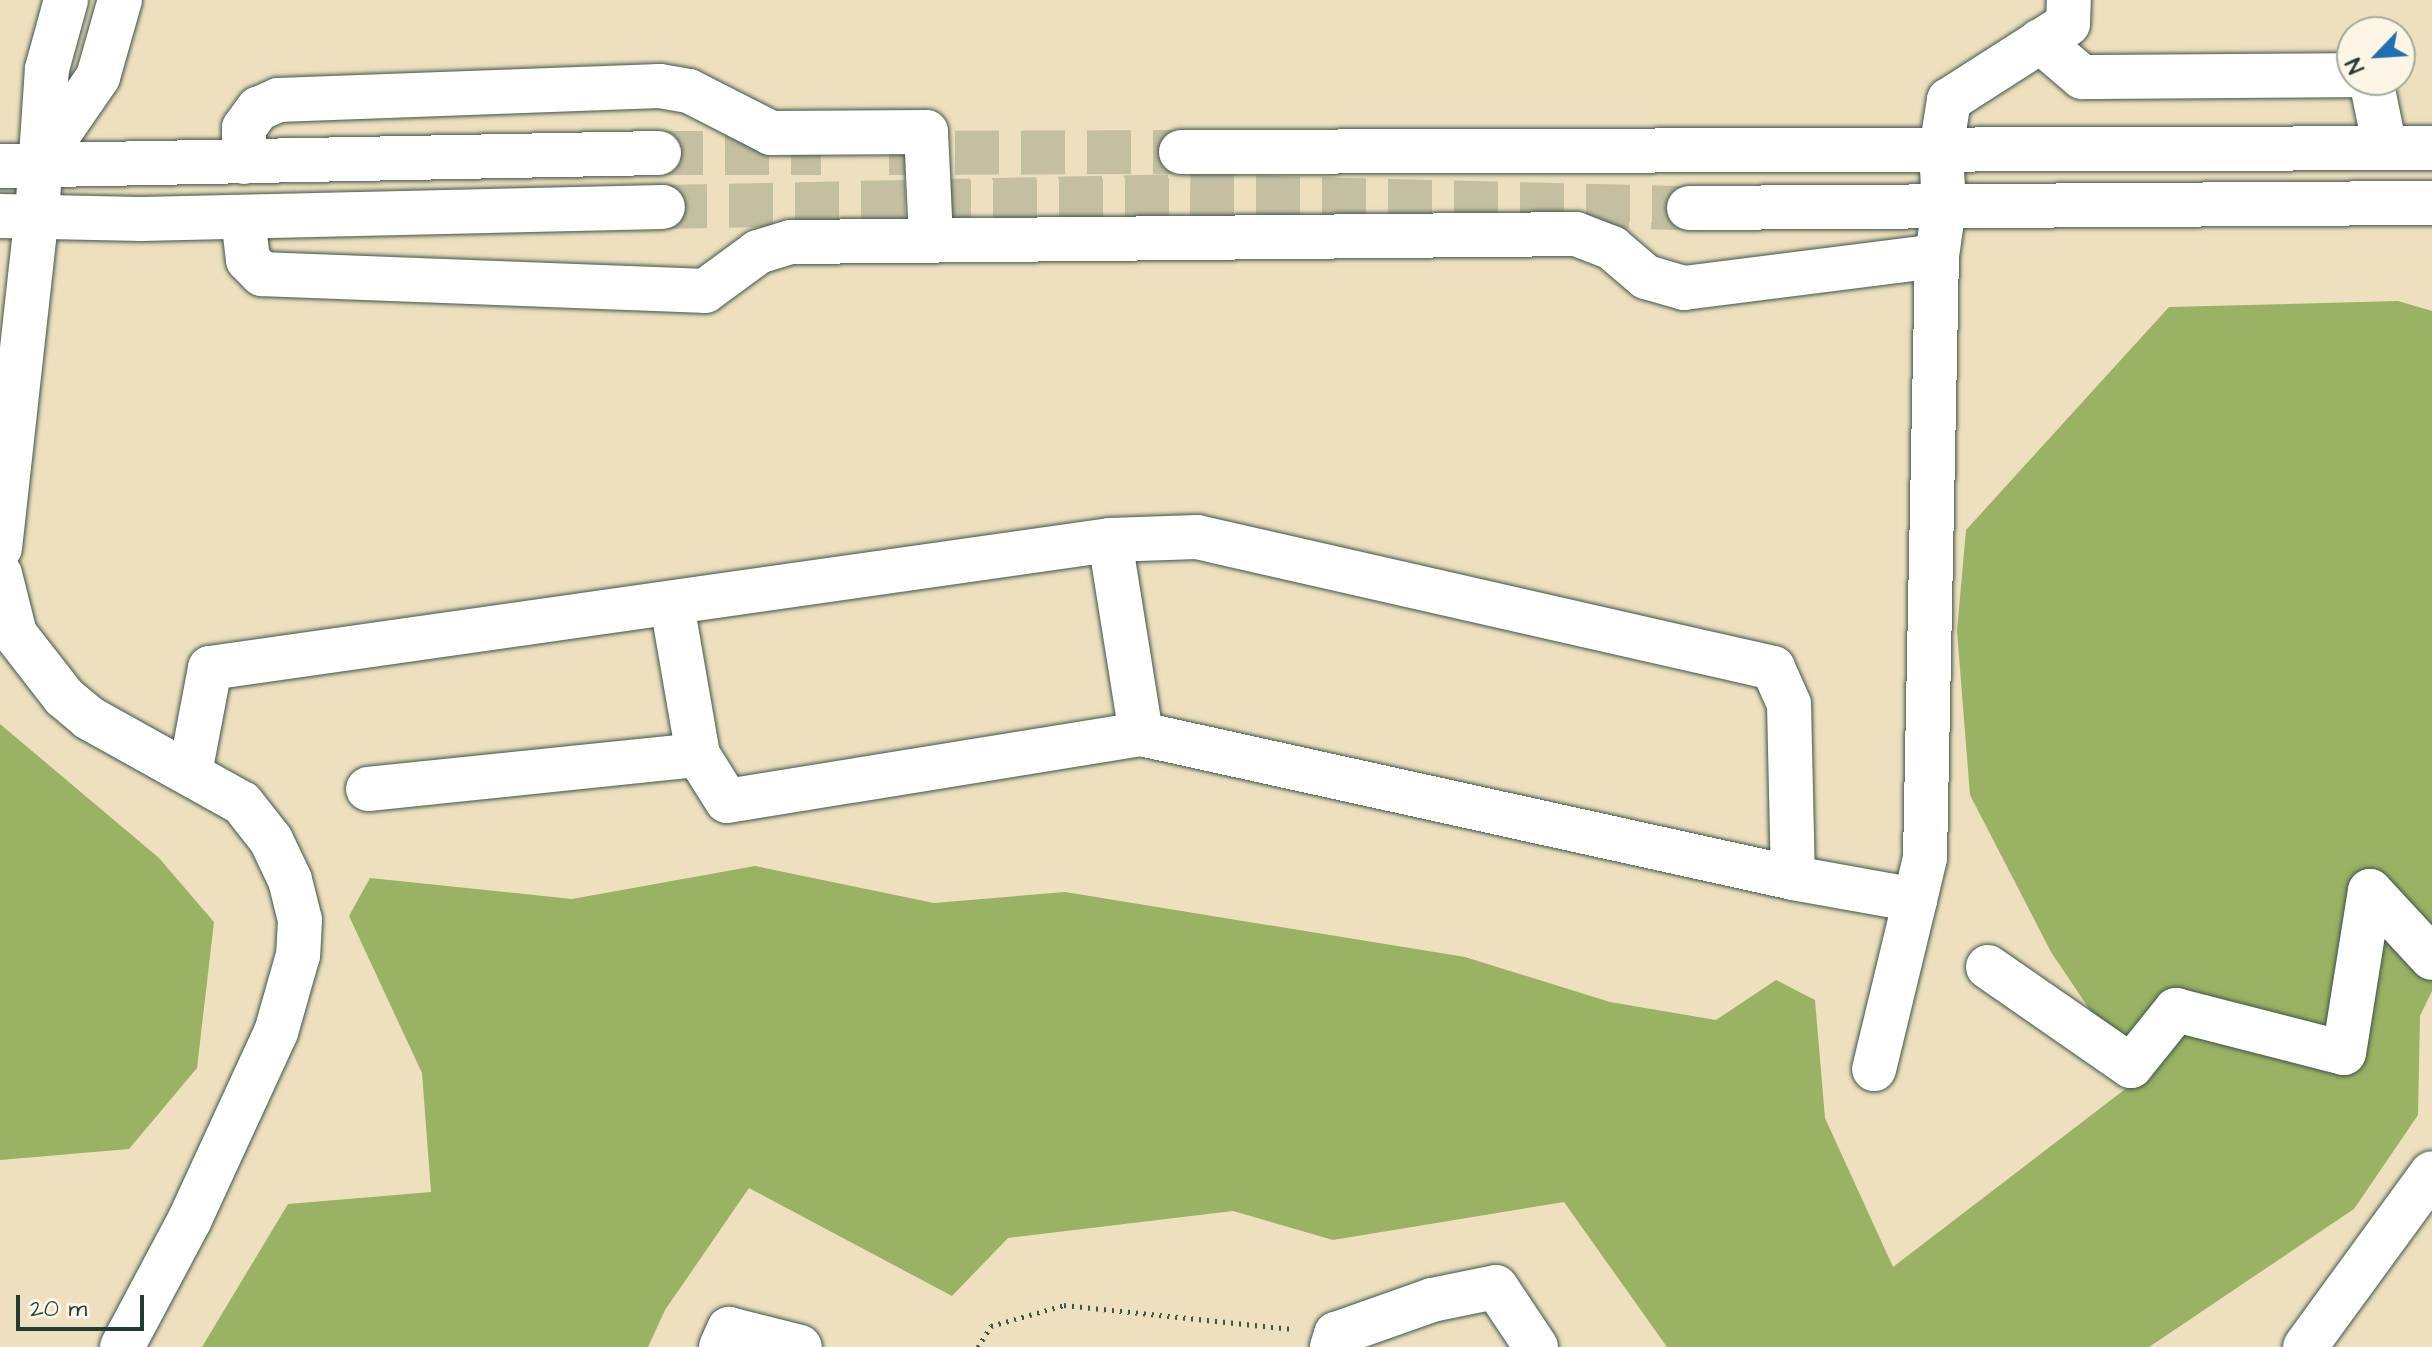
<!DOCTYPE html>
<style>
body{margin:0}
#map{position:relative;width:2432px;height:1347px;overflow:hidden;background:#eee0be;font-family:"Architects Daughter",sans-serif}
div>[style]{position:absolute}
.forest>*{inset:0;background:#99b263}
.minor-tunnel>*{height:44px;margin-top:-22px;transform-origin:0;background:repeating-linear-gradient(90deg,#c5bfa2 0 44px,transparent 0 66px)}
.path>*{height:5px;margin-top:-2.5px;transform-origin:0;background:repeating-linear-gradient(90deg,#3e5549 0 2px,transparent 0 8px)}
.roads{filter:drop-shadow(0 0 2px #3e5549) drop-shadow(0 0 2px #3e5549)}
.minor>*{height:44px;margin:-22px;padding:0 22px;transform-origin:22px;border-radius:22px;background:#fff}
span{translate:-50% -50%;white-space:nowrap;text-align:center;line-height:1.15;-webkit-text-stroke:7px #fcf5e5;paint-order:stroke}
.north{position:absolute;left:2336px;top:16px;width:80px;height:80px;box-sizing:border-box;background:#fcf5e5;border:2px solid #a4ab9e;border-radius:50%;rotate:245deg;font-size:22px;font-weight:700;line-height:32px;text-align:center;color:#1f3d34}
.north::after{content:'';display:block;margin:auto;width:28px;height:36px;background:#1f6fb2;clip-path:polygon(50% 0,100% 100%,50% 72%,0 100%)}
.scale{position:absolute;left:16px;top:1295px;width:128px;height:36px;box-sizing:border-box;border:4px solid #1f3d34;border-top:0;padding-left:10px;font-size:24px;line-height:28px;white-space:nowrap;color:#1f3d34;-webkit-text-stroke:6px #fcf5e5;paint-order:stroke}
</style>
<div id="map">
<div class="forest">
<div style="clip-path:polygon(2398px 301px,2432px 311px,2432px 991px,2420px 1016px,2418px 1115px,2354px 1209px,2149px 1347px,1667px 1347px,1564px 1202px,1333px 1240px,1233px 1211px,1008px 1238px,952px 1296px,749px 1188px,665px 1310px,648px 1347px,202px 1347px,288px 1204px,431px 1192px,422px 1073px,349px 916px,370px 878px,572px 899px,755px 866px,934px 903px,1065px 892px,1465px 957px,1610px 1002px,1716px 1020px,1776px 980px,1815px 1000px,1825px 1118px,1893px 1267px,2137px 1080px,2051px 952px,1970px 795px,1957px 631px,1966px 530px,2169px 307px)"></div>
<div style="clip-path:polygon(0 724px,159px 858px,214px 922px,197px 1068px,129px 1149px,0 1160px)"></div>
</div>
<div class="minor-tunnel">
<div style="left:659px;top:153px;width:162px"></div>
<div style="left:889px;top:153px;width:292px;rotate:-0.2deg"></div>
<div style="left:663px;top:207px;width:527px;rotate:-1.2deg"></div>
<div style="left:1190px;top:196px;width:499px;rotate:1.4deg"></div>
</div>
<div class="path">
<div style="left:978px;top:1347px;width:25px;rotate:-58deg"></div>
<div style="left:991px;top:1326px;width:76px;rotate:-16deg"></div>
<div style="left:1064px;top:1305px;width:228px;rotate:6deg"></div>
</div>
<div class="roads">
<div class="minor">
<div style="left:2040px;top:41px;width:55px;rotate:40.6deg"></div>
<div style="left:2082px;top:77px;width:270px;rotate:-0.4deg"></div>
<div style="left:2371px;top:80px;width:69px;rotate:78.4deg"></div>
<div style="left:1181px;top:152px;width:1251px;rotate:-0.18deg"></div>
<div style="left:244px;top:162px;width:34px;rotate:-90deg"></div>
<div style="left:244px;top:128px;width:24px;rotate:-54deg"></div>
<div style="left:258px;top:109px;width:22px;rotate:-24deg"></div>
<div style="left:278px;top:100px;width:382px;rotate:-2.1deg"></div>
<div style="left:660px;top:86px;width:29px;rotate:10deg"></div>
<div style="left:689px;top:91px;width:92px;rotate:27.1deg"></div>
<div style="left:771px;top:133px;width:155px;rotate:-0.4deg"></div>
<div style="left:926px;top:132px;width:108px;rotate:87.3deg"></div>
<div style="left:38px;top:164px;width:106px;rotate:-55.4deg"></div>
<div style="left:98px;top:77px;width:80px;rotate:-74.1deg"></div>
<div style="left:0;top:166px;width:659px;rotate:-1.13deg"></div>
<div style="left:1689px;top:208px;width:743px;rotate:-0.39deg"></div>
<div style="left:0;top:216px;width:141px;rotate:1.2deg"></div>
<div style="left:141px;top:219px;width:522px;rotate:-1.32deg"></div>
<div style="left:243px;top:218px;width:42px;rotate:83.2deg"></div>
<div style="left:248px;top:260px;width:20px;rotate:45deg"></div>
<div style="left:262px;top:274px;width:443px;rotate:2.2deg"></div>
<div style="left:705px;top:291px;width:66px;rotate:-36.3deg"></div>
<div style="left:758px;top:252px;width:34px;rotate:-17deg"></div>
<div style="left:791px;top:242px;width:785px;rotate:-0.58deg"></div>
<div style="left:1576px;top:234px;width:39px;rotate:21deg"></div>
<div style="left:1612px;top:248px;width:45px;rotate:40.5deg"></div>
<div style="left:1646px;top:277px;width:40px;rotate:16deg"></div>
<div style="left:1684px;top:288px;width:255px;rotate:-7.2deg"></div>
<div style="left:1937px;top:256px;width:49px;rotate:-81.9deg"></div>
<div style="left:1944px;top:207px;width:58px;rotate:-93deg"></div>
<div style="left:1941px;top:149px;width:50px;rotate:-80.7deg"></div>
<div style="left:1949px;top:100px;width:141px;rotate:-32.6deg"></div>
<div style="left:2068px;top:24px;width:24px;rotate:-88deg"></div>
<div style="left:0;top:548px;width:335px;rotate:-83.7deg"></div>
<div style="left:37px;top:215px;width:146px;rotate:-86.1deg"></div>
<div style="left:47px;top:69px;width:72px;rotate:-74.6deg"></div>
<div style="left:0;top:574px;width:62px;rotate:76deg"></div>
<div style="left:15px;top:634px;width:80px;rotate:52.1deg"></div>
<div style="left:64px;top:697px;width:33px;rotate:40deg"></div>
<div style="left:89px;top:718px;width:175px;rotate:29.1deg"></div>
<div style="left:242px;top:803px;width:47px;rotate:51.9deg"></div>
<div style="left:271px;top:840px;width:44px;rotate:64.6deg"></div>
<div style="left:290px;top:880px;width:41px;rotate:76deg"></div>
<div style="left:300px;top:920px;width:35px;rotate:93deg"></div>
<div style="left:298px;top:955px;width:80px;rotate:105.9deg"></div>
<div style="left:276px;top:1032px;width:208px;rotate:114.7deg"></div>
<div style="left:189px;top:1221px;width:143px;rotate:118deg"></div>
<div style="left:1141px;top:734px;width:668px;rotate:12.45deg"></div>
<div style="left:1793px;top:878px;width:124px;rotate:10.2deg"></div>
<div style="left:1915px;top:900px;width:174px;rotate:103.6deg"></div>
<div style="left:698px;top:755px;width:54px;rotate:57.8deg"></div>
<div style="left:727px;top:801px;width:419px;rotate:-9.2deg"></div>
<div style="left:1141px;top:734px;width:196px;rotate:-99.1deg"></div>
<div style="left:190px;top:773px;width:107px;rotate:-79.2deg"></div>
<div style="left:210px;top:668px;width:909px;rotate:-8.09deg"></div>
<div style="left:1110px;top:540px;width:87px;rotate:-2deg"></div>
<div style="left:1197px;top:537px;width:591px;rotate:12.81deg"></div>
<div style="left:1773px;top:668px;width:39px;rotate:66deg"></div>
<div style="left:1789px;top:704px;width:174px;rotate:88.7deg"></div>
<div style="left:368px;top:789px;width:332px;rotate:-5.9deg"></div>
<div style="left:698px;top:755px;width:152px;rotate:-99.8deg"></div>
<div style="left:1915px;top:900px;width:43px;rotate:-76.6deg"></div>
<div style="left:1925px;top:858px;width:602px;rotate:-88.86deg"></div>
<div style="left:1988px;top:967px;width:174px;rotate:34.7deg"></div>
<div style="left:2131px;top:1066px;width:72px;rotate:-51.2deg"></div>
<div style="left:2176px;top:1010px;width:173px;rotate:14.4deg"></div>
<div style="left:2344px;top:1053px;width:164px;rotate:-80.9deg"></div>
<div style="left:2370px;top:891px;width:91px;rotate:47.2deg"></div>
<div style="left:721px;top:1347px;width:20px;rotate:-66deg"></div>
<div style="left:729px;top:1329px;width:73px;rotate:14.2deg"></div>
<div style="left:1332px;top:1347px;width:14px;rotate:-73deg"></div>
<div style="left:1336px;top:1334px;width:102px;rotate:-19.5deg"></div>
<div style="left:1432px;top:1300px;width:65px;rotate:-11.5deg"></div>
<div style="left:1496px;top:1287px;width:72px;rotate:56.3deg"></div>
<div style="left:2305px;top:1347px;width:215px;rotate:-53.9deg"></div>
</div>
</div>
<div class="north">N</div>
<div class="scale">20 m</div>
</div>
